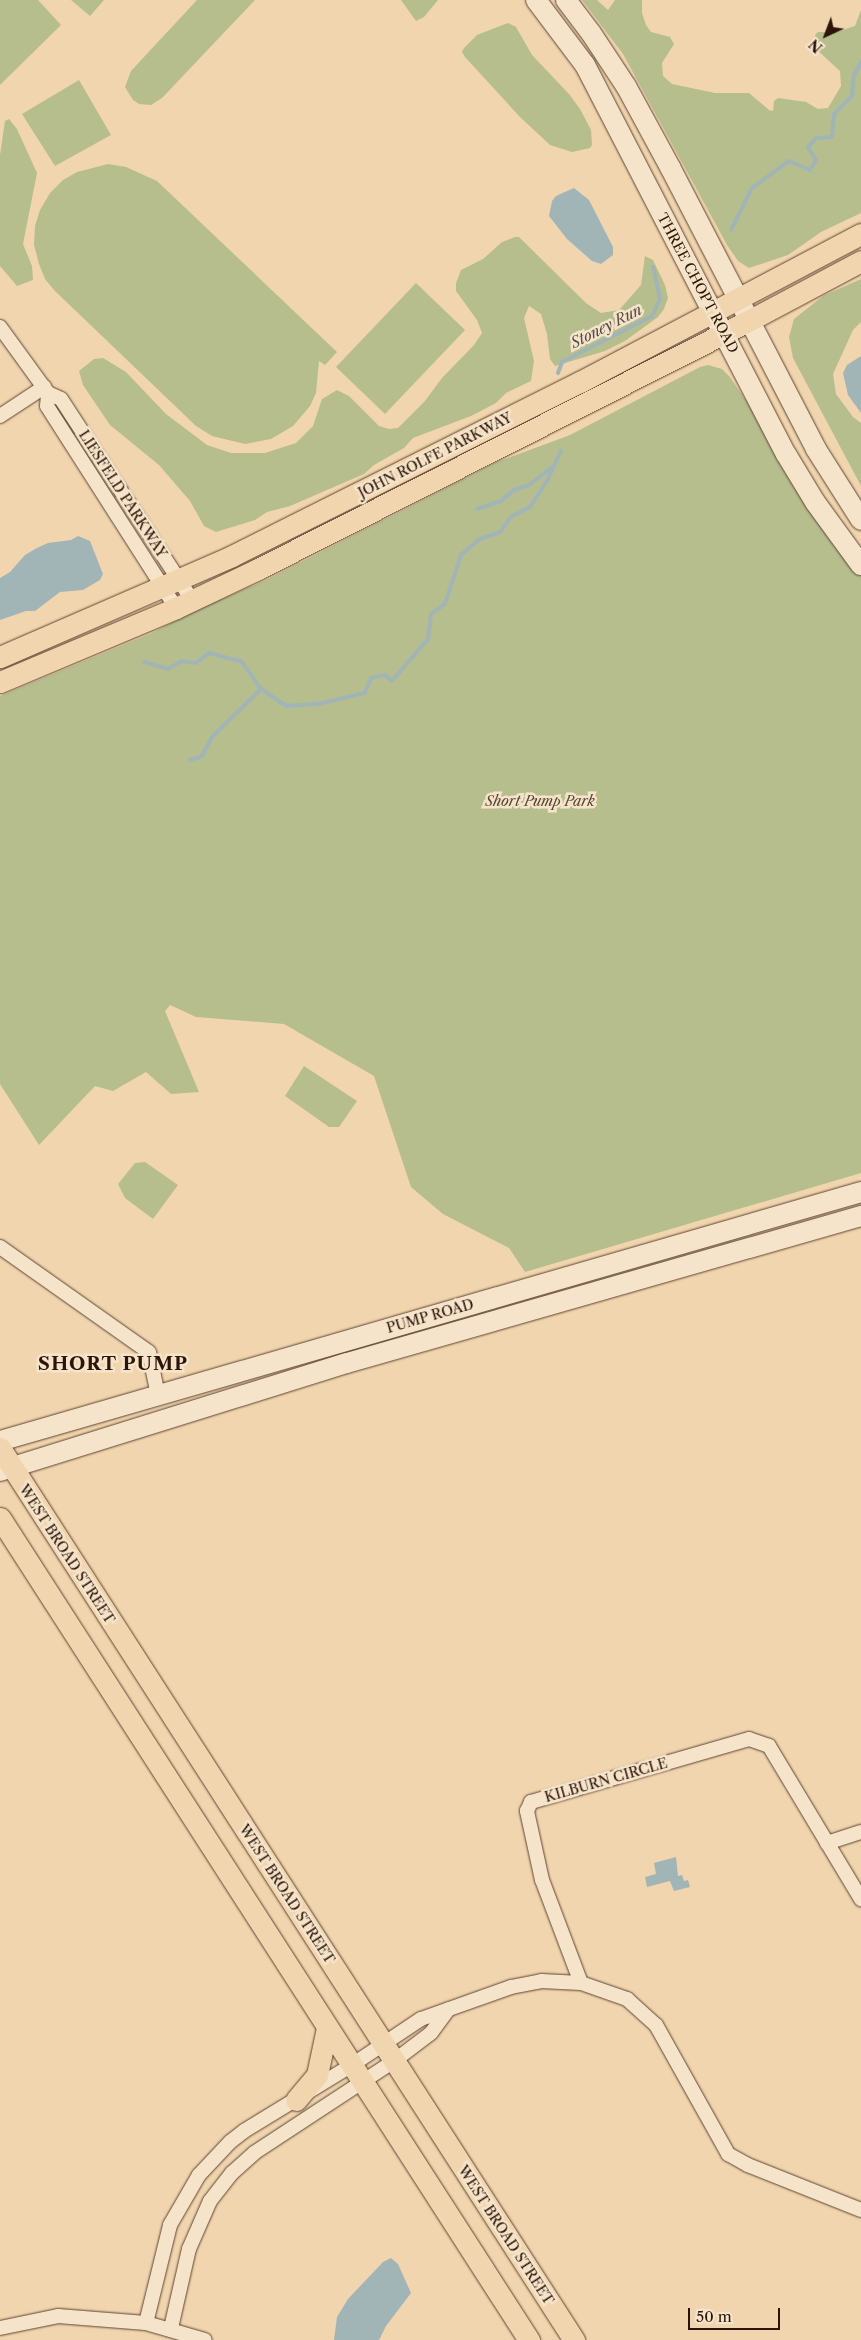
<!DOCTYPE html>
<style>
body{margin:0}
#map{position:relative;width:861px;height:2340px;overflow:hidden;background:#f1d5ae;font-family:"Libre Caslon Text",serif}
div>[style]{position:absolute}
.green>*{inset:0;background:#b6be8e}
.water>*{inset:0;background:#a1b5b7}
.stream>*{height:4px;margin:-2px;padding:0 2px;transform-origin:2px;border-radius:2px;background:#a1b5b7}
.roads{filter:drop-shadow(0 0 1px #5d4432) drop-shadow(0 0 1px #5d4432)}
.minor>*{height:14px;margin:-7px;padding:0 7px;transform-origin:7px;border-radius:7px;background:#f6e4ca}
.secondary>*{height:20px;margin:-10px;padding:0 10px;transform-origin:10px;border-radius:10px;background:#f6e4ca}
.primary>*{height:21px;margin:-10.5px;padding:0 10.5px;transform-origin:10.5px;border-radius:10.5px;background:#f1d5ae}
span{translate:-50% -50%;white-space:nowrap;text-align:center;line-height:1.15;-webkit-text-stroke:5px #f6e4ca;paint-order:stroke}
.street-label{font-size:14px;color:#2c1408}
.park-label{font-size:14px;color:#554730;font-style:italic}
.water-label{font-size:15px;color:#554c45;font-style:italic}
.district-label{font-size:19px;color:#2c1408;font-weight:700;letter-spacing:1px}
.north{position:absolute;left:801px;top:10px;width:50px;height:50px;-webkit-text-stroke:4px #f6e4ca;paint-order:stroke;rotate:223deg;font-size:14px;font-weight:700;line-height:20px;text-align:center;color:#2c1408}
.north::after{content:'';display:block;margin:auto;width:18px;height:22px;background:#2c1408;clip-path:polygon(50% 0,100% 100%,50% 72%,0 100%)}
.scale{position:absolute;left:688px;top:2308px;width:92px;height:22px;box-sizing:border-box;border:2px solid #2c1408;border-top:0;padding-left:6px;font-size:15px;line-height:18px;white-space:nowrap;color:#2c1408;-webkit-text-stroke:4px #f6e4ca;paint-order:stroke}
</style>
<div id="map">
<div class="green">
<div style="clip-path:polygon(0 0,38px 0,61px 25px,0 85px)"></div>
<div style="clip-path:polygon(71px 0,104px 0,90px 16px)"></div>
<div style="clip-path:polygon(197px 0,255px 0,162px 98px,151px 105px,139px 104px,133px 100px,125px 87px,131px 71px)"></div>
<div style="clip-path:polygon(401px 0,438px 0,424px 17px,416px 21px)"></div>
<div style="clip-path:polygon(582px 0,597px 0,608px 10px,615px 0,642px 0,642px 13px,646px 25px,651px 32px,670px 37px,674px 44px,662px 63px,663px 76px,672px 84px,715px 93px,749px 93px,769px 110px,773px 111px,774px 101px,778px 98px,806px 102px,818px 109px,828px 108px,841px 86px,840px 71px,816px 49px,815px 35px,818px 32px,836px 32px,855px 26px,861px 10px,861px 213px,821px 232px,788px 255px,749px 268px,738px 261px,727px 245px,623px 54px)"></div>
<div style="clip-path:polygon(508px 23px,516px 27px,532px 55px,569px 94px,580px 109px,591px 130px,592px 145px,590px 148px,572px 152px,550px 145px,520px 117px,465px 57px,462px 52px,464px 48px,477px 35px)"></div>
<div style="clip-path:polygon(79px 80px,111px 135px,55px 166px,22px 114px)"></div>
<div style="clip-path:polygon(9px 119px,17px 129px,37px 173px,23px 244px,32px 266px,33px 280px,17px 286px,0 266px,0 155px,5px 121px)"></div>
<div style="clip-path:polygon(108px 164px,126px 167px,157px 181px,337px 352px,325px 365px,319px 361px,316px 393px,310px 406px,293px 426px,271px 439px,245px 444px,212px 436px,196px 426px,55px 291px,45px 279px,39px 264px,34px 245px,35px 226px,40px 210px,50px 193px,63px 180px,77px 172px)"></div>
<div style="clip-path:polygon(515px 237px,519px 237px,586px 303px,601px 313px,619px 310px,641px 285px,645px 256px,653px 260px,665px 285px,668px 298px,664px 309px,658px 317px,625px 341px,605px 351px,555px 366px,550px 359px,547px 334px,541px 314px,529px 306px,524px 318px,534px 361px,531px 381px,506px 393px,496px 403px,471px 416px,413px 438px,404px 448px,374px 465px,364px 474px,290px 506px,267px 512px,255px 520px,216px 532px,204px 526px,190px 501px,159px 465px,110px 425px,83px 385px,79px 371px,94px 359px,103px 358px,126px 372px,166px 414px,207px 445px,231px 453px,265px 453px,296px 443px,313px 426px,322px 399px,337px 390px,349px 396px,379px 426px,389px 429px,398px 428px,425px 401px,442px 378px,474px 345px,482px 333px,477px 320px,456px 291px,456px 283px,461px 270px,483px 259px,502px 242px)"></div>
<div style="clip-path:polygon(861px 279px,861px 322px,853px 330px,833px 374px,836px 394px,853px 417px,861px 423px,861px 486px,793px 358px,789px 337px,794px 319px,823px 296px)"></div>
<div style="clip-path:polygon(416px 283px,465px 330px,385px 414px,336px 367px)"></div>
<div style="clip-path:polygon(708px 365px,722px 369px,729px 376px,861px 565px,861px 1173px,525px 1272px,509px 1248px,443px 1214px,411px 1187px,374px 1076px,284px 1024px,196px 1017px,170px 1005px,165px 1011px,199px 1092px,171px 1094px,146px 1072px,113px 1091px,95px 1086px,39px 1145px,0 1084px,0 696px,152px 633px,196px 610px,266px 580px,497px 462px,570px 435px,700px 367px)"></div>
<div style="clip-path:polygon(304px 1066px,357px 1101px,339px 1127px,329px 1127px,285px 1096px)"></div>
<div style="clip-path:polygon(145px 1162px,178px 1185px,153px 1219px,125px 1198px,118px 1184px,135px 1163px)"></div>
</div>
<div class="water">
<div style="clip-path:polygon(574px 188px,589px 200px,613px 247px,613px 255px,601px 264px,592px 261px,567px 239px,549px 216px,552px 201px,556px 196px)"></div>
<div style="clip-path:polygon(861px 356px,861px 413px,848px 395px,843px 373px,847px 365px)"></div>
<div style="clip-path:polygon(78px 536px,90px 541px,103px 574px,100px 580px,83px 590px,60px 592px,35px 611px,26px 611px,0 620px,0 578px,10px 572px,25px 555px,37px 548px,48px 543px,71px 540px)"></div>
<div style="clip-path:polygon(676px 1857px,678px 1876px,682px 1875px,684px 1881px,688px 1880px,690px 1887px,674px 1891px,670px 1881px,647px 1887px,645px 1877px,656px 1874px,654px 1863px)"></div>
<div style="clip-path:polygon(391px 2258px,398px 2264px,411px 2293px,386px 2326px,379px 2340px,334px 2340px,337px 2317px,348px 2299px,383px 2262px)"></div>
</div>
<div class="stream">
<div style="left:731px;top:230px;width:47px;rotate:-63.4deg"></div>
<div style="left:752px;top:188px;width:46px;rotate:-36.1deg"></div>
<div style="left:789px;top:161px;width:23px;rotate:23deg"></div>
<div style="left:810px;top:170px;width:12px;rotate:-59deg"></div>
<div style="left:816px;top:160px;width:15px;rotate:-122deg"></div>
<div style="left:808px;top:147px;width:12px;rotate:-48deg"></div>
<div style="left:816px;top:138px;width:16px;rotate:-4deg"></div>
<div style="left:832px;top:137px;width:23px;rotate:-85deg"></div>
<div style="left:834px;top:114px;width:25px;rotate:-45deg"></div>
<div style="left:852px;top:96px;width:21px;rotate:-85deg"></div>
<div style="left:854px;top:75px;width:15px;rotate:-62deg"></div>
<div style="left:558px;top:373px;width:12px;rotate:-70deg"></div>
<div style="left:562px;top:362px;width:101px;rotate:-27.1deg"></div>
<div style="left:652px;top:316px;width:19px;rotate:-65deg"></div>
<div style="left:660px;top:299px;width:33px;rotate:-102deg"></div>
<div style="left:477px;top:509px;width:25px;rotate:-18deg"></div>
<div style="left:501px;top:501px;width:17px;rotate:-40deg"></div>
<div style="left:514px;top:490px;width:16px;rotate:-18deg"></div>
<div style="left:529px;top:485px;width:29px;rotate:-38deg"></div>
<div style="left:144px;top:662px;width:25px;rotate:16deg"></div>
<div style="left:168px;top:669px;width:16px;rotate:-30deg"></div>
<div style="left:182px;top:661px;width:14px;rotate:8deg"></div>
<div style="left:196px;top:663px;width:16px;rotate:-38deg"></div>
<div style="left:209px;top:653px;width:34px;rotate:15deg"></div>
<div style="left:242px;top:662px;width:33px;rotate:55deg"></div>
<div style="left:261px;top:689px;width:30px;rotate:34deg"></div>
<div style="left:286px;top:706px;width:32px;rotate:-4deg"></div>
<div style="left:318px;top:704px;width:48px;rotate:-13.2deg"></div>
<div style="left:365px;top:693px;width:16px;rotate:-68deg"></div>
<div style="left:371px;top:678px;width:14px;rotate:-12deg"></div>
<div style="left:385px;top:675px;width:9px;rotate:41deg"></div>
<div style="left:392px;top:681px;width:55px;rotate:-49.4deg"></div>
<div style="left:428px;top:639px;width:25px;rotate:-83deg"></div>
<div style="left:431px;top:614px;width:17px;rotate:-36deg"></div>
<div style="left:445px;top:604px;width:52px;rotate:-71.9deg"></div>
<div style="left:461px;top:555px;width:23px;rotate:-41deg"></div>
<div style="left:478px;top:540px;width:23px;rotate:-20deg"></div>
<div style="left:500px;top:532px;width:19px;rotate:-54deg"></div>
<div style="left:511px;top:517px;width:21px;rotate:-28deg"></div>
<div style="left:530px;top:507px;width:31px;rotate:-57deg"></div>
<div style="left:547px;top:481px;width:33px;rotate:-65deg"></div>
<div style="left:190px;top:760px;width:13px;rotate:-18deg"></div>
<div style="left:202px;top:756px;width:21px;rotate:-62deg"></div>
<div style="left:212px;top:737px;width:69px;rotate:-44.4deg"></div>
</div>
<div class="roads">
<div class="minor">
<div style="left:0;top:327px;width:82px;rotate:54deg"></div>
<div style="left:48px;top:393px;width:14px;rotate:25deg"></div>
<div style="left:61px;top:399px;width:240px;rotate:56.9deg"></div>
<div style="left:48px;top:393px;width:13px;rotate:94deg"></div>
<div style="left:47px;top:406px;width:240px;rotate:57.4deg"></div>
<div style="left:0;top:416px;width:53px;rotate:-33.4deg"></div>
<div style="left:0;top:1247px;width:182px;rotate:35.2deg"></div>
<div style="left:149px;top:1352px;width:44px;rotate:78.2deg"></div>
<div style="left:827px;top:1843px;width:36px;rotate:-18deg"></div>
<div style="left:581px;top:1983px;width:110px;rotate:-110.7deg"></div>
<div style="left:542px;top:1880px;width:71px;rotate:-102.3deg"></div>
<div style="left:527px;top:1811px;width:10px;rotate:-66deg"></div>
<div style="left:531px;top:1802px;width:227px;rotate:-16.1deg"></div>
<div style="left:749px;top:1739px;width:21px;rotate:19deg"></div>
<div style="left:769px;top:1746px;width:179px;rotate:59deg"></div>
<div style="left:146px;top:2323px;width:101px;rotate:-76.2deg"></div>
<div style="left:170px;top:2225px;width:58px;rotate:-59.9deg"></div>
<div style="left:199px;top:2175px;width:45px;rotate:-46.8deg"></div>
<div style="left:230px;top:2142px;width:18px;rotate:-38deg"></div>
<div style="left:244px;top:2131px;width:127px;rotate:-31.4deg"></div>
<div style="left:352px;top:2065px;width:83px;rotate:-33.7deg"></div>
<div style="left:421px;top:2019px;width:96px;rotate:-19.6deg"></div>
<div style="left:511px;top:1987px;width:31px;rotate:-11deg"></div>
<div style="left:541px;top:1981px;width:40px;rotate:2.9deg"></div>
<div style="left:581px;top:1983px;width:49px;rotate:19.2deg"></div>
<div style="left:627px;top:1999px;width:39px;rotate:42deg"></div>
<div style="left:656px;top:2025px;width:148px;rotate:60.8deg"></div>
<div style="left:728px;top:2154px;width:23px;rotate:29deg"></div>
<div style="left:748px;top:2165px;width:122px;rotate:21.7deg"></div>
<div style="left:0;top:2328px;width:59px;rotate:-11.7deg"></div>
<div style="left:58px;top:2316px;width:88px;rotate:4.5deg"></div>
<div style="left:146px;top:2323px;width:61px;rotate:16.1deg"></div>
<div style="left:171px;top:2328px;width:81px;rotate:-77.2deg"></div>
<div style="left:189px;top:2249px;width:52px;rotate:-66.4deg"></div>
<div style="left:210px;top:2201px;width:36px;rotate:-52deg"></div>
<div style="left:232px;top:2173px;width:30px;rotate:-42deg"></div>
<div style="left:254px;top:2153px;width:168px;rotate:-33.3deg"></div>
<div style="left:394px;top:2061px;width:46px;rotate:-37.1deg"></div>
<div style="left:431px;top:2033px;width:29px;rotate:-54deg"></div>
</div>
<div class="secondary">
<div style="left:536px;top:0;width:81px;rotate:53deg"></div>
<div style="left:585px;top:65px;width:438px;rotate:62.7deg"></div>
<div style="left:786px;top:454px;width:56px;rotate:58.9deg"></div>
<div style="left:815px;top:502px;width:78px;rotate:53.9deg"></div>
<div style="left:566px;top:0;width:41px;rotate:52.9deg"></div>
<div style="left:591px;top:33px;width:64px;rotate:56.6deg"></div>
<div style="left:626px;top:86px;width:94px;rotate:61.5deg"></div>
<div style="left:671px;top:169px;width:315px;rotate:62.6deg"></div>
<div style="left:816px;top:449px;width:84px;rotate:57.6deg"></div>
<div style="left:0;top:1441px;width:896px;rotate:-16.13deg"></div>
<div style="left:0;top:1471px;width:363px;rotate:-17.3deg"></div>
<div style="left:347px;top:1363px;width:535px;rotate:-15.96deg"></div>
</div>
<div class="primary">
<div style="left:0;top:657px;width:253px;rotate:-23.5deg"></div>
<div style="left:232px;top:556px;width:389px;rotate:-26.6deg"></div>
<div style="left:580px;top:382px;width:318px;rotate:-27.8deg"></div>
<div style="left:0;top:682px;width:191px;rotate:-22.8deg"></div>
<div style="left:176px;top:608px;width:89px;rotate:-25.4deg"></div>
<div style="left:256px;top:570px;width:554px;rotate:-26.84deg"></div>
<div style="left:750px;top:320px;width:126px;rotate:-28deg"></div>
<div style="left:0;top:1448px;width:1061px;rotate:57.24deg"></div>
<div style="left:0;top:1518px;width:978px;rotate:57.24deg"></div>
<div style="left:296px;top:2100px;width:33px;rotate:-50deg"></div>
<div style="left:317px;top:2075px;width:48px;rotate:-78deg"></div>
</div>
</div>
<div class="street-label">
<span style="left:698px;top:283px;rotate:62deg">THREE CHOPT ROAD</span>
<span style="left:435px;top:455px;rotate:-27deg">JOHN ROLFE PARKWAY</span>
<span style="left:123px;top:494px;rotate:57deg">LIESFELD PARKWAY</span>
<span style="left:430px;top:1316px;rotate:-16deg">PUMP ROAD</span>
<span style="left:67px;top:1554px;rotate:57deg">WEST BROAD STREET</span>
<span style="left:606px;top:1780px;rotate:-16deg">KILBURN CIRCLE</span>
<span style="left:287px;top:1894px;rotate:57deg">WEST BROAD STREET</span>
<span style="left:506px;top:2235px;rotate:57deg">WEST BROAD STREET</span>
</div>
<div class="park-label">
<span style="left:540px;top:801px">Short Pump Park</span>
</div>
<div class="water-label">
<span style="left:606px;top:326px;rotate:-27deg">Stoney Run</span>
</div>
<div class="district-label">
<span style="left:113px;top:1364px">SHORT PUMP</span>
</div>
<div class="north">N</div>
<div class="scale">50 m</div>
</div>
